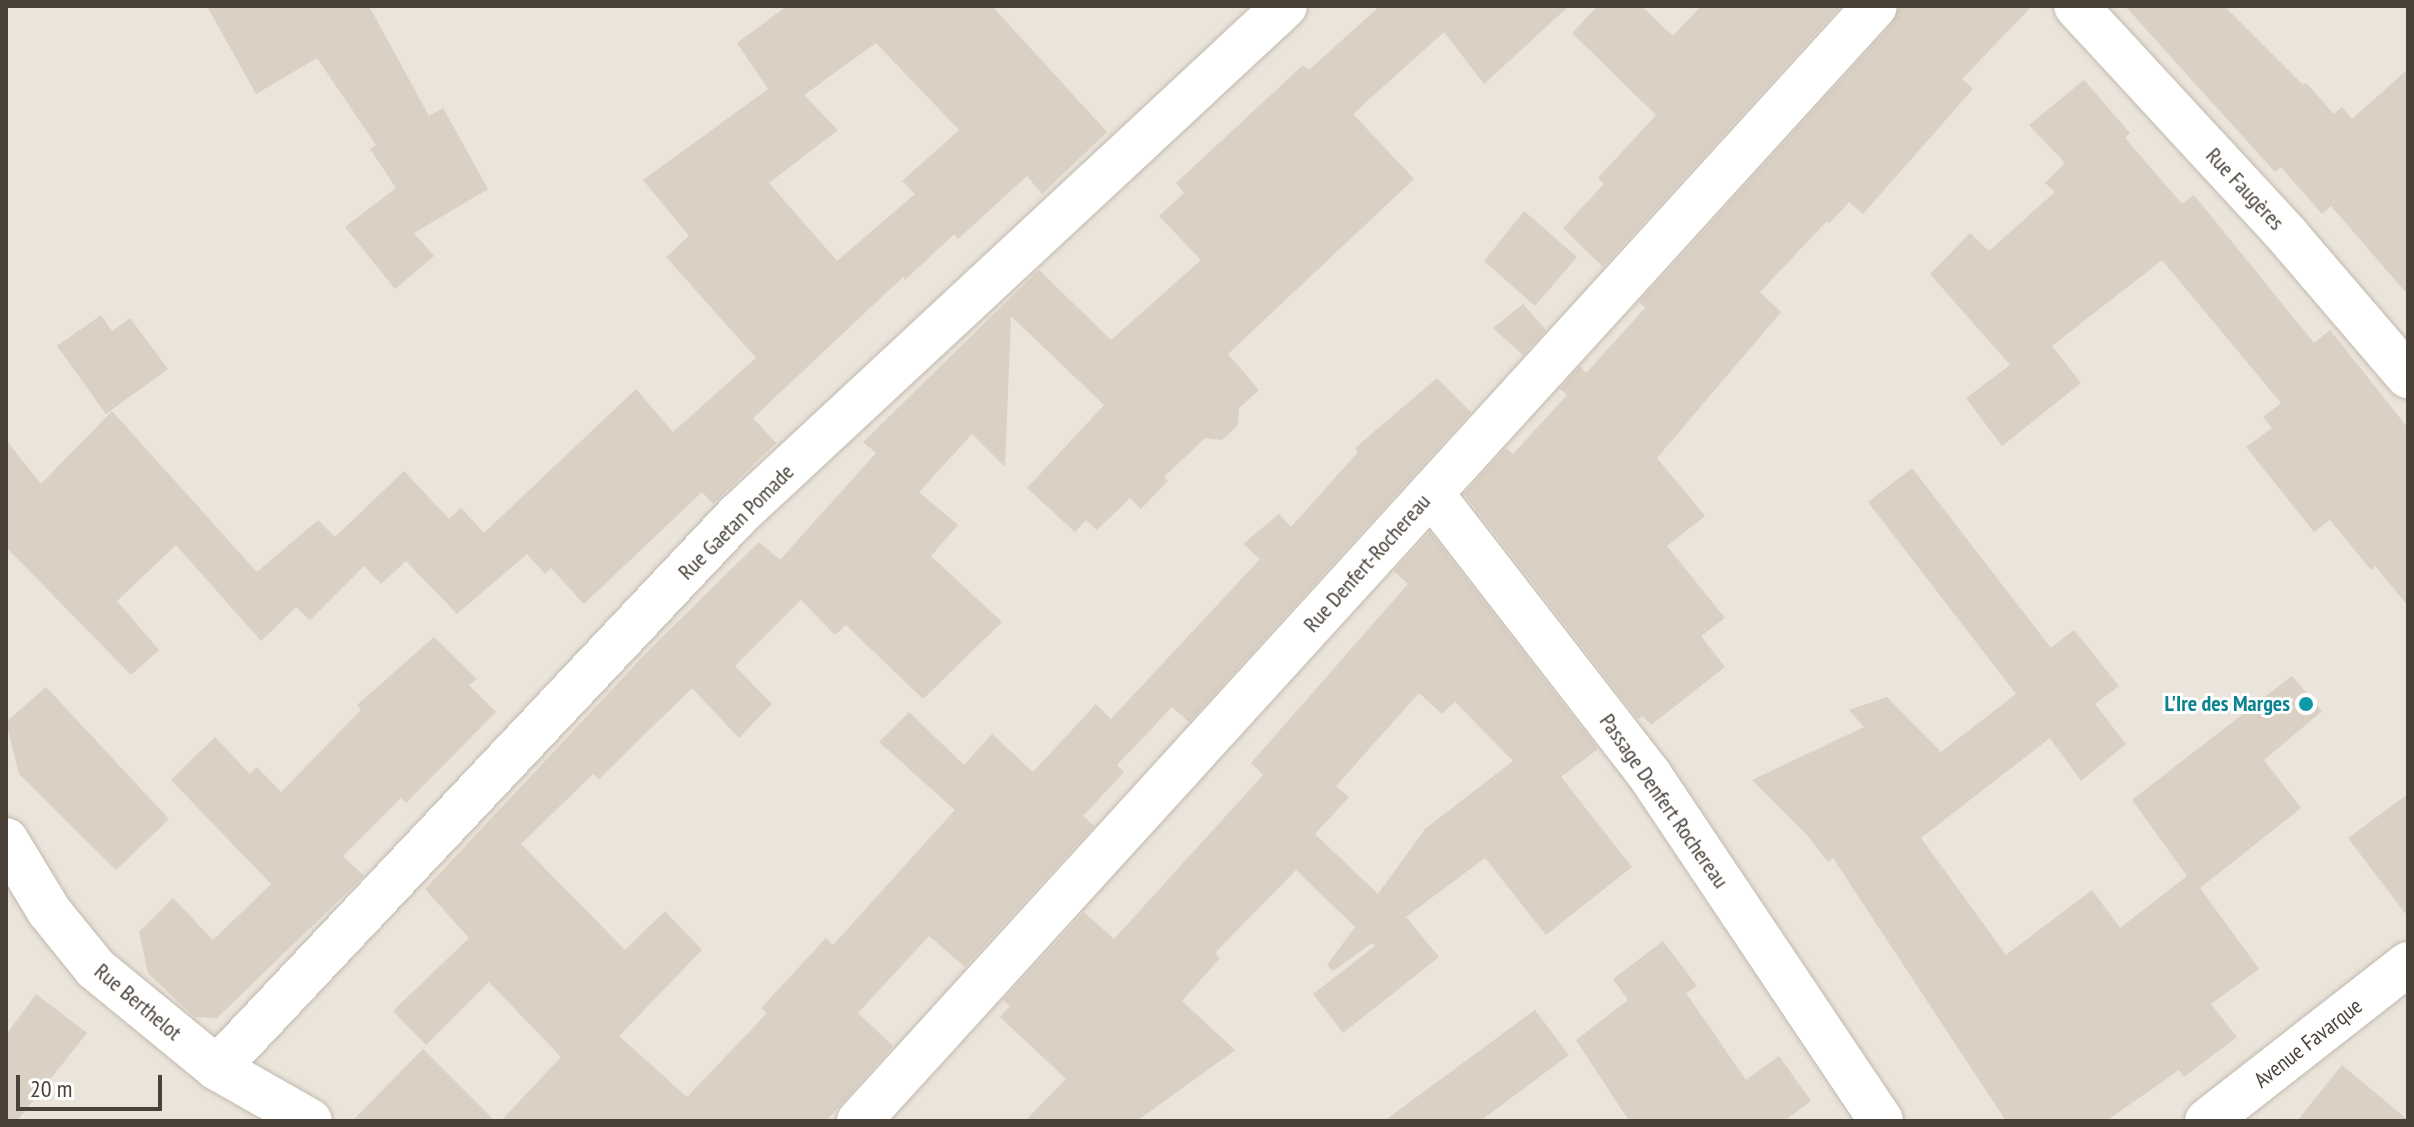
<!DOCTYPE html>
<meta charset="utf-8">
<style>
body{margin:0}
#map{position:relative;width:2414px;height:1127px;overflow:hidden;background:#f6f2ec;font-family:"PT Sans Narrow",sans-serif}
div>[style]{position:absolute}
.residential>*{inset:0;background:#eae4da}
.building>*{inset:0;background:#dad0c4}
.roads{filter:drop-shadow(0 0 2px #c1b9ae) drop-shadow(0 0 2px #c1b9ae)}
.minor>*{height:44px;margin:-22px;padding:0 22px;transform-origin:22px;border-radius:22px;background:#fff}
.tertiary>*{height:44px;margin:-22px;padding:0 22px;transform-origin:22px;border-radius:22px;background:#fff}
.dots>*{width:22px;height:22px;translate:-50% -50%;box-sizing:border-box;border:4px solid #fff;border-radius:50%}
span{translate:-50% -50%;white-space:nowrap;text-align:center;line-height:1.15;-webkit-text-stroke:6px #fff;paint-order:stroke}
.street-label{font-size:22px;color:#4a4239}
.culture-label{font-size:22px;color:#0d838f;font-weight:700}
.right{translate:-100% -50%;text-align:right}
.frame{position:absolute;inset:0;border:8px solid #4a4239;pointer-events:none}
.scale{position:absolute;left:16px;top:1075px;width:146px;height:36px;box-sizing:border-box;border:4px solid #4a4239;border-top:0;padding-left:10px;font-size:24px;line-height:28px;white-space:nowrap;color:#4a4239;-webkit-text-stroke:6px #fff;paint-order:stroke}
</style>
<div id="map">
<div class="residential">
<div style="clip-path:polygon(6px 6px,2408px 6px,2408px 1121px,6px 1121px)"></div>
</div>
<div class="building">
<div style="clip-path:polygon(207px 6px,369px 6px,429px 116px,443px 108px,488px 189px,414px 233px,434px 256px,395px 289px,345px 227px,396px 188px,370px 149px,376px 145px,317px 58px,256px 94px)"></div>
<div style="clip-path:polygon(evenodd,787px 6px,992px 6px,1107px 132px,1042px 194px,1027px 176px,958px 239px,954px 234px,905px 280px,903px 277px,753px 418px,776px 443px,713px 504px,702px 492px,584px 604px,551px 568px,545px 574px,527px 554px,457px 614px,406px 561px,381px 584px,364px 566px,310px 620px,296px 607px,261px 641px,176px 545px,117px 601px,159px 650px,131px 675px,6px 547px,6px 440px,41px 484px,112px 411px,257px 572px,318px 520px,335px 537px,404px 471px,449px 519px,461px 508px,484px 533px,636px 389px,673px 432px,756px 358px,666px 257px,689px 236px,643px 180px,768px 89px,737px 43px,787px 6px,876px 43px,959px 130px,902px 181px,915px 194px,837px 261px,769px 183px,838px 130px,804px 95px,876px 43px)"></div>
<div style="clip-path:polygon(1380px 6px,1569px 6px,1484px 84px,1444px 32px,1353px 114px,1414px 179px,1228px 354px,1259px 390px,1239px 408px,1238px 425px,1222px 440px,1205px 438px,1164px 477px,1168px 481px,1141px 509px,1130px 498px,1097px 530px,1086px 520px,1075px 532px,1027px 488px,1104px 405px,1011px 316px,1005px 467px,972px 434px,919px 492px,958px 525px,931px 556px,1002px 622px,923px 699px,846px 625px,835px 635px,801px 600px,735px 666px,772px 704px,739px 738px,692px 688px,599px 779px,593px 774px,521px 844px,625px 950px,665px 911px,702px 950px,619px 1036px,687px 1097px,767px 1013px,761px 1008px,826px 938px,833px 945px,955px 810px,879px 742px,909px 712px,964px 765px,992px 734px,1033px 772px,1096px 704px,1111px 719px,1260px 559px,1243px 544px,1279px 514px,1291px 527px,1358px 452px,1355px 448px,1437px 378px,1471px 412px,1189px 722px,1172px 707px,1117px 765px,1124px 772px,1083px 816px,1094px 826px,965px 967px,929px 936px,858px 1013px,893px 1046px,826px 1121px,501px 1121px,561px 1057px,489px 982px,426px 1045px,393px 1011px,469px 938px,425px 889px,649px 650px,759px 542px,780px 560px,876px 453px,863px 442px,1039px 270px,1111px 340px,1201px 260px,1159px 216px,1184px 193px,1176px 183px,1302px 66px,1310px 69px)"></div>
<div style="clip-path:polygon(1598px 6px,1641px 6px,1673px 36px,1701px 6px,1841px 6px,1603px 267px,1563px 228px,1604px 184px,1598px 178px,1656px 115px,1572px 33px)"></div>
<div style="clip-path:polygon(1899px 6px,2032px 6px,1962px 79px,1973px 89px,1863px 214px,1849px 202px,1830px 223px,1826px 222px,1760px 292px,1781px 312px,1657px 458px,1705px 516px,1667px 546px,1725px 618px,1701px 636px,1725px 667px,1651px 725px,1643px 716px,1638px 719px,1464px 494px,1506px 448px,1513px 454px,1567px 395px,1560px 389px,1580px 366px,1586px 373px,1645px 308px,1639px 302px,1893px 23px)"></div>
<div style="clip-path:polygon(2125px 6px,2224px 6px,2303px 85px,2306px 83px,2334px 114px,2342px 107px,2352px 119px,2408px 69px,2408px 295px,2331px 206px,2322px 214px,2281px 167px,2275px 172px)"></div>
<div style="clip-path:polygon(2084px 80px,2130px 133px,2125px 138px,2182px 204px,2194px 195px,2314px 343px,2330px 330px,2408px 428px,2408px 606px,2375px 566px,2371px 570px,2330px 520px,2314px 532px,2246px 447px,2272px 428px,2263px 417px,2281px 403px,2162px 260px,2052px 346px,2081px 383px,2002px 446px,1966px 398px,2010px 365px,1930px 274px,1970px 233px,1989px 251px,2055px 192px,2045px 183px,2065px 163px,2029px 125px)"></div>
<div style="clip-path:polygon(1524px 211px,1577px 257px,1535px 306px,1484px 261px)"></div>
<div style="clip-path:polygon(1523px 304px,1546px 330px,1523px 355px,1493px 328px)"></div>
<div style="clip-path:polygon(101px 315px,112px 331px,130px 318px,168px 369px,106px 414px,57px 346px)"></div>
<div style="clip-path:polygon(1912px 468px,2051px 648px,2074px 630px,2119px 686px,2095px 704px,2126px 744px,2081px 781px,2050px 738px,1921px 838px,2006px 955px,2092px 890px,2120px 928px,2187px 876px,2132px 800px,2292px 676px,2322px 711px,2264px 760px,2301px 808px,2200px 888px,2259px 969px,2211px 1004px,2237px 1037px,2184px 1077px,2179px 1070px,2106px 1121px,2006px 1121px,1833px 858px,1828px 862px,1807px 835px,1752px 780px,1864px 727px,1849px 710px,1887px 697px,1941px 752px,2016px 694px,1868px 502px)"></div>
<div style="clip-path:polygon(evenodd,1430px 532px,1598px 749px,1561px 777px,1632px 867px,1546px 935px,1485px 858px,1406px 917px,1439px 957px,1343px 1033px,1313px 994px,1375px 946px,1372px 943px,1333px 971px,1327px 965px,1355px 927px,1296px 870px,1215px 953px,1220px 958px,1182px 1001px,1235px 1050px,1137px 1121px,1025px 1121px,1066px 1079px,1000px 1017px,1010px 1006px,1003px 1000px,1084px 912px,1114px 939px,1263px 775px,1251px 763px,1408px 584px,1394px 571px,1430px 532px,1419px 693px,1442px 714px,1455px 702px,1513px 761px,1425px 829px,1378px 894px,1315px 834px,1349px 797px,1336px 786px,1419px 693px)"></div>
<div style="clip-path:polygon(434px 637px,477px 679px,469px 685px,496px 712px,406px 803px,401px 798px,343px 856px,364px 876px,217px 1018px,194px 1017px,148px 973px,139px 932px,173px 898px,213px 940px,271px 884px,171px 780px,215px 737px,250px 774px,257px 767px,281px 792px,361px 710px,357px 705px)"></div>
<div style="clip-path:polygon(46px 687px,169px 819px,116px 870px,19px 774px,6px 722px)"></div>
<div style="clip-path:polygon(2408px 794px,2408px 917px,2348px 838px)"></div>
<div style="clip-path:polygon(1663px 941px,1697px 986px,1686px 993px,1746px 1080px,1779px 1056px,1811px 1101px,1784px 1121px,1629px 1121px,1576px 1040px,1628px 1000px,1613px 979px)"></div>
<div style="clip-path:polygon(36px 994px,87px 1033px,17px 1121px,6px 1121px,6px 1035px)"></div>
<div style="clip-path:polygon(1535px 1010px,1569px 1055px,1480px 1121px,1384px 1121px)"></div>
<div style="clip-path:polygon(423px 1049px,495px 1121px,352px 1121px)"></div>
<div style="clip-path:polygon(2342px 1065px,2408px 1120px,2408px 1121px,2297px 1121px)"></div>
</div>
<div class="roads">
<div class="minor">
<div style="left:2076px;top:6px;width:311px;rotate:47.3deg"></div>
<div style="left:2287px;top:235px;width:186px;rotate:49.4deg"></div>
<div style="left:1431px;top:493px;width:356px;rotate:52.2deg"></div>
<div style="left:1649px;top:774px;width:417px;rotate:56.2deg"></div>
<div style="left:6px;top:840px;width:83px;rotate:58.8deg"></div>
<div style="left:49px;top:911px;width:75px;rotate:51deg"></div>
<div style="left:96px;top:969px;width:156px;rotate:39.3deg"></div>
<div style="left:217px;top:1068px;width:107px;rotate:29.7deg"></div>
<div style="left:217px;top:1068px;width:760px;rotate:-46.71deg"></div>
<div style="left:738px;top:515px;width:747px;rotate:-42.94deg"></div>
<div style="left:859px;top:1121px;width:1508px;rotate:-47.66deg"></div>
</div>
<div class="tertiary">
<div style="left:2207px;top:1121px;width:255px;rotate:-38deg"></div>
</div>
</div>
<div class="dots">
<div style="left:2306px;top:704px;background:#0f9aa8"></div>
</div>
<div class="street-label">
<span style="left:2245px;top:189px;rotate:47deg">Rue Faugères</span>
<span style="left:736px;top:522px;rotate:-45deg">Rue Gaetan Pomade</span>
<span style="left:1367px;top:563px;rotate:-48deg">Rue Denfert-Rochereau</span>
<span style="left:1664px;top:801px;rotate:55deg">Passage Denfert Rochereau</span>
<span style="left:138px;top:1002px;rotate:40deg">Rue Berthelot</span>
<span style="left:2308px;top:1043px;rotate:-38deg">Avenue Favarque</span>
</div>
<div class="culture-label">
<span class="right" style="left:2290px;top:704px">L'Ire des Marges</span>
</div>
<div class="frame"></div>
<div class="scale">20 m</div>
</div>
